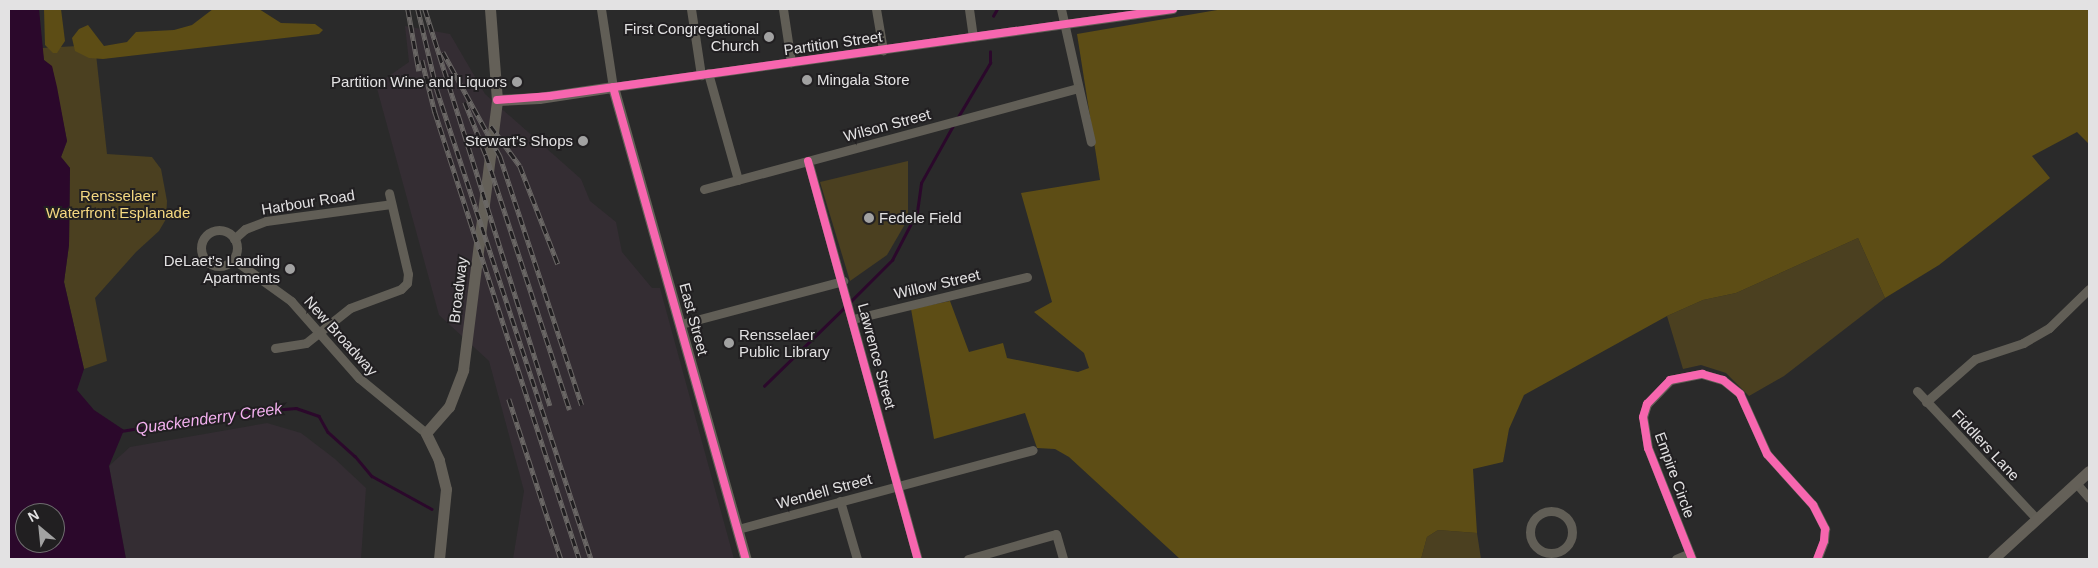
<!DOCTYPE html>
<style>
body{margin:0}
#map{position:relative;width:2098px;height:568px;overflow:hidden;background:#2a2a2a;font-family:Helvetica,sans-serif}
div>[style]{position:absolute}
.built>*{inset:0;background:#342d33}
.green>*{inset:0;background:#4b4020}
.forest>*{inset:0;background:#5d4d15}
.water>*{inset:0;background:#2b082b}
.stream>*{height:2.5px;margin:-1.25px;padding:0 1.25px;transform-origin:1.25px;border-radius:1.25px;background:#2b082b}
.street>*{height:9px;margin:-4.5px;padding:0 4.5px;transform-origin:4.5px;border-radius:4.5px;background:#615e56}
.street>.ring{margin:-4.5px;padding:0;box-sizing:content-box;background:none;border:9px solid #615e56;border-radius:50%}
.secondary>*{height:11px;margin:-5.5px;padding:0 5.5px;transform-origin:5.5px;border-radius:5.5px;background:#646058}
.rail>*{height:4.5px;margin-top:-2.25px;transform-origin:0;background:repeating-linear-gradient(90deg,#211f21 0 8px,#6a6765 0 16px);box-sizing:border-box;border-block:1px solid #6a6765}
.cycleway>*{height:8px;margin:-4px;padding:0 4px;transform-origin:4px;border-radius:4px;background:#f766af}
.dots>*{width:14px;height:14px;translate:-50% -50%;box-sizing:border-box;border:2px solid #211f21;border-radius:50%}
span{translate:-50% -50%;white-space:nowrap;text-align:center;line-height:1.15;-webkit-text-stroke:4px #211f21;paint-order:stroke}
.poi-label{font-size:15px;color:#e3e2e3}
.right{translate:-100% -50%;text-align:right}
.left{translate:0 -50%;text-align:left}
.street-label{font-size:15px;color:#e3e2e3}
.park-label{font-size:15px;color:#f5d880}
.water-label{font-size:16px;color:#f3b0ef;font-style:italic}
.frame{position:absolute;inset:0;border:10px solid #e3e2e3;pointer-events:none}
.north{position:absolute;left:15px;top:503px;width:50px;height:50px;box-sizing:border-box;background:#211f21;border:1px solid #6f6d6f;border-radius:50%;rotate:332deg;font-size:14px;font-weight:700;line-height:20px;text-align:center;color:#e3e2e3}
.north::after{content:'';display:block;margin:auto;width:18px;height:22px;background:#a2a2a2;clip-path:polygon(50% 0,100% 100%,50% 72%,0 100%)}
</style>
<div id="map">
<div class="built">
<div style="clip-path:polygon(405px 26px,450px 34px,485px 94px,581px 179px,590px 201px,616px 222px,622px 252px,652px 288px,660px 288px,734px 559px,513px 559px,524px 491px,489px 361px,439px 315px,376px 85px,409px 62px)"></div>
<div style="clip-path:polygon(267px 423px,301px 433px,335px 459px,366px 488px,361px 559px,126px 559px,109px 466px,130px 447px)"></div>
</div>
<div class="green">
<div style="clip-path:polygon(95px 45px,107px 154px,152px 157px,161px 169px,167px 201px,166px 219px,159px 231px,136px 252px,95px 298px,107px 361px,84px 369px,64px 282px,69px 245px,70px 168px,61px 157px,67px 141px,52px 67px,44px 60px,42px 48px)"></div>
<div style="clip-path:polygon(908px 161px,908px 219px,887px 255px,850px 281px,820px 182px)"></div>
<div style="clip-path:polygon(1858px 238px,1885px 298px,1784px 376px,1749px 396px,1726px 373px,1701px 365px,1683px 369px,1667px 316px,1703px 300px,1736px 293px)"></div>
<div style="clip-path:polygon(1438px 530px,1477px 533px,1481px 559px,1421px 559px,1427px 537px)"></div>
</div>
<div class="forest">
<div style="clip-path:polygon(44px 9px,61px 9px,65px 41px,57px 53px,53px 53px,45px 45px)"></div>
<div style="clip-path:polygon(213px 9px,259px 9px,281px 23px,315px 24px,323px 30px,319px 34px,103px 59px,89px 58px,75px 51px,72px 38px,79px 29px,88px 25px,104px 46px,127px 42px,136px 32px,174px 30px,192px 25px)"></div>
<div style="clip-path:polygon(1223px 9px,2089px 9px,2089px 144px,2077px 132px,2032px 156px,2050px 178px,1939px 265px,1885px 298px,1858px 238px,1736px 293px,1703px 300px,1667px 316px,1524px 395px,1509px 429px,1503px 462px,1473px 469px,1477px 533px,1438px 530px,1427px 537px,1421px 559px,1180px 559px,1069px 457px,1055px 449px,1037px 448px,1025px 413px,934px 439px,911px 309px,950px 301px,969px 352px,1003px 343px,1007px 358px,1078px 372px,1089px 368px,1084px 353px,1034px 312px,1052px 302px,1021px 193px,1100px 180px,1077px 34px)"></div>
</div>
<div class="water">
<div style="clip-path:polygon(evenodd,9px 9px,39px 9px,44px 60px,52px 66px,57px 87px,67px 141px,61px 157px,70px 168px,69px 245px,64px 282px,84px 369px,77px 390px,94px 410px,124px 430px,109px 466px,126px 559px,9px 559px,9px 9px,25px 513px,55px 513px,55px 543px,25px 543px,25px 513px)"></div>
</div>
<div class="stream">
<div style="left:993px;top:16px;width:8px;rotate:-60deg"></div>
<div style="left:958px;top:117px;width:63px;rotate:-59.3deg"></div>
<div style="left:990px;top:63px;width:11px;rotate:-90deg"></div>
<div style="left:849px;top:303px;width:61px;rotate:-45deg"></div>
<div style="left:892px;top:260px;width:54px;rotate:-62.5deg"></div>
<div style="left:917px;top:212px;width:29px;rotate:-82deg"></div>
<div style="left:921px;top:183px;width:68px;rotate:-60.8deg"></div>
<div style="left:764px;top:386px;width:113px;rotate:-44.3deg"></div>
<div style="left:121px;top:431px;width:114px;rotate:-9.1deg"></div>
<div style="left:234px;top:413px;width:62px;rotate:-4.6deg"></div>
<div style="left:296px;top:408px;width:24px;rotate:19deg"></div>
<div style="left:319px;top:416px;width:18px;rotate:61deg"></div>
<div style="left:328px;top:432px;width:36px;rotate:42deg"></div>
<div style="left:355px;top:456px;width:26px;rotate:50deg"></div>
<div style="left:372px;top:476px;width:68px;rotate:28.8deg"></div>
</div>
<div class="street">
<div style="left:601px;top:9px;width:79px;rotate:81.3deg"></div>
<div style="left:613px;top:87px;width:565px;rotate:-7.93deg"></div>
<div style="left:691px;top:9px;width:67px;rotate:81.4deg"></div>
<div style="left:783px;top:9px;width:54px;rotate:81.4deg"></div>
<div style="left:876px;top:9px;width:42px;rotate:80.3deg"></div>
<div style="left:969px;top:9px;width:28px;rotate:82deg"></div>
<div style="left:1061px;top:9px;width:136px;rotate:77.3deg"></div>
<div style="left:708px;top:73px;width:111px;rotate:74.3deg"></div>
<div style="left:808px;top:161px;width:413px;rotate:74.6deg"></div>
<div style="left:704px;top:189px;width:387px;rotate:-15.1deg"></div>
<div class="ring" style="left:201px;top:230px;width:27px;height:27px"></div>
<div style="left:234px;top:239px;width:15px;rotate:-42deg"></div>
<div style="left:245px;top:229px;width:22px;rotate:-21deg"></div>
<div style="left:266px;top:221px;width:126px;rotate:-7.7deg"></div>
<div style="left:233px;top:259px;width:72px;rotate:35.9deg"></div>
<div style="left:291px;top:301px;width:103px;rotate:48.6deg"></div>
<div style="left:359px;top:378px;width:87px;rotate:39.4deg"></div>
<div style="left:853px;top:319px;width:179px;rotate:-13.6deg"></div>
<div style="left:681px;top:324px;width:168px;rotate:-14.9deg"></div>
<div style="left:275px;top:348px;width:31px;rotate:-9deg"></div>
<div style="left:306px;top:343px;width:56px;rotate:-38.5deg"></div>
<div style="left:350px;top:308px;width:54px;rotate:-20.4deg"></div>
<div style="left:401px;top:289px;width:8px;rotate:-45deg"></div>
<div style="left:407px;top:283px;width:9px;rotate:-84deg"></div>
<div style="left:408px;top:274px;width:83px;rotate:-103.2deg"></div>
<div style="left:1917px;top:391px;width:174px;rotate:46.9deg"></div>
<div style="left:1926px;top:402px;width:65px;rotate:-41.3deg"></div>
<div style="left:1975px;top:359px;width:51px;rotate:-18.4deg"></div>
<div style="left:2023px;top:343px;width:30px;rotate:-30deg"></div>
<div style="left:2049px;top:328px;width:56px;rotate:-44.3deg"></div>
<div style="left:2076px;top:483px;width:20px;rotate:49deg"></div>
<div style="left:840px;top:501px;width:60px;rotate:73.7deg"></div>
<div class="ring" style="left:1530px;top:511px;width:33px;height:33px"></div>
<div style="left:738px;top:529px;width:305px;rotate:-15deg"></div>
<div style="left:968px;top:559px;width:91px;rotate:-15.9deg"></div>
<div style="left:1056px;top:534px;width:26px;rotate:74deg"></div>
<div style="left:1676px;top:559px;width:15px;rotate:-23deg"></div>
<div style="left:1692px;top:559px;width:119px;rotate:-111.6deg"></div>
<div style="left:1648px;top:448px;width:31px;rotate:-99deg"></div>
<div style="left:1643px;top:417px;width:14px;rotate:-73deg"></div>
<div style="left:1647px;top:404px;width:33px;rotate:-46deg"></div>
<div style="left:1670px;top:380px;width:33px;rotate:-11deg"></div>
<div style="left:1702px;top:374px;width:22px;rotate:16deg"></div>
<div style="left:1723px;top:380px;width:22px;rotate:39deg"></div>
<div style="left:1740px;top:394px;width:66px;rotate:65.8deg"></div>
<div style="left:1767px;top:454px;width:69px;rotate:48deg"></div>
<div style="left:1813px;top:505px;width:27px;rotate:63deg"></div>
<div style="left:1825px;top:529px;width:12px;rotate:95deg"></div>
<div style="left:1824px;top:541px;width:19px;rotate:111deg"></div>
</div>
<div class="secondary">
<div style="left:497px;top:100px;width:42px;rotate:-2.7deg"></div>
<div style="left:539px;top:98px;width:75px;rotate:-8.5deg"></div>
<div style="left:613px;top:87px;width:490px;rotate:74.3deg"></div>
<div style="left:439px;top:559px;width:70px;rotate:-84.3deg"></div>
<div style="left:446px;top:489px;width:30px;rotate:-104deg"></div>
<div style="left:439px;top:460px;width:30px;rotate:-116deg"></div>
<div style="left:426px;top:433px;width:35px;rotate:-49deg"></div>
<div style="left:449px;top:407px;width:40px;rotate:-69deg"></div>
<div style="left:463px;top:370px;width:272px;rotate:-82.8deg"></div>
<div style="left:497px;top:100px;width:91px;rotate:-94.4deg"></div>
<div style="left:1993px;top:559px;width:130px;rotate:-42.5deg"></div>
</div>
<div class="rail">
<div style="left:408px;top:9px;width:63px;rotate:79.9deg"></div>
<div style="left:418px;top:9px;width:83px;rotate:76.8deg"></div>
<div style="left:437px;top:90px;width:494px;rotate:71.8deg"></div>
<div style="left:425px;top:9px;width:416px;rotate:72.5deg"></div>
<div style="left:443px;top:52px;width:119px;rotate:61.3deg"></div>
<div style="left:500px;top:156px;width:262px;rotate:71.8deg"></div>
<div style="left:422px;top:60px;width:54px;rotate:76deg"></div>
<div style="left:435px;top:112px;width:470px;rotate:72.1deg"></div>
<div style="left:465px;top:102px;width:57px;rotate:68.4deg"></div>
<div style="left:486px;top:155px;width:268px;rotate:71.8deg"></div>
<div style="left:491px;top:126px;width:49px;rotate:54.1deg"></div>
<div style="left:520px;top:166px;width:105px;rotate:68.8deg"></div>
<div style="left:509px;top:399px;width:168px;rotate:72deg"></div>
</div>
<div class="cycleway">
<div style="left:613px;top:87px;width:490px;rotate:74.3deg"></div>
<div style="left:497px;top:100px;width:53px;rotate:-4.3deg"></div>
<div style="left:550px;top:96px;width:629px;rotate:-7.95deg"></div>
<div style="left:808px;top:161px;width:413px;rotate:74.6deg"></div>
<div style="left:1692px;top:559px;width:119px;rotate:-111.6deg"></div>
<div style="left:1648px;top:448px;width:31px;rotate:-99deg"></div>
<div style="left:1643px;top:417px;width:14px;rotate:-73deg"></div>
<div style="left:1647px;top:404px;width:33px;rotate:-46deg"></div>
<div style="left:1670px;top:380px;width:33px;rotate:-11deg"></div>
<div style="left:1702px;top:374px;width:22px;rotate:16deg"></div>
<div style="left:1723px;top:380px;width:22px;rotate:39deg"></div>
<div style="left:1740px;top:394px;width:66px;rotate:65.8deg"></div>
<div style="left:1767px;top:454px;width:69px;rotate:48deg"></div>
<div style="left:1813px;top:505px;width:27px;rotate:63deg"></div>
<div style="left:1825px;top:529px;width:12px;rotate:95deg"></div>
<div style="left:1824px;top:541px;width:19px;rotate:111deg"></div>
</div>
<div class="dots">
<div style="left:769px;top:37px;background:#a2a2a2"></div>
<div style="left:807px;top:80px;background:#a2a2a2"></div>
<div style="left:517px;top:82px;background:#a2a2a2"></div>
<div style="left:583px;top:141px;background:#a2a2a2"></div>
<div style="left:869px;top:218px;background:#a2a2a2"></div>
<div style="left:290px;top:269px;background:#a2a2a2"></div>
<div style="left:729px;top:343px;background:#a2a2a2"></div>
</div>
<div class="poi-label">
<span class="right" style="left:759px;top:37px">First Congregational<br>Church</span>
<span class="left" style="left:817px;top:80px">Mingala Store</span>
<span class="right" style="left:507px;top:82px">Partition Wine and Liquors</span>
<span class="right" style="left:573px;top:141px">Stewart's Shops</span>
<span class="left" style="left:879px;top:218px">Fedele Field</span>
<span class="right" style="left:280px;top:269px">DeLaet's Landing<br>Apartments</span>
<span class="left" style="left:739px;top:343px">Rensselaer<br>Public Library</span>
</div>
<div class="street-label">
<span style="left:833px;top:43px;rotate:-8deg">Partition Street</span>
<span style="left:887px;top:125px;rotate:-15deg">Wilson Street</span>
<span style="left:308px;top:202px;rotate:-9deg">Harbour Road</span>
<span style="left:937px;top:284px;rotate:-13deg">Willow Street</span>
<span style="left:458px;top:290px;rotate:-83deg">Broadway</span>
<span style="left:694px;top:319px;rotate:75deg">East Street</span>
<span style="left:341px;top:336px;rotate:48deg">New Broadway</span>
<span style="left:877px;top:356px;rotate:75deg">Lawrence Street</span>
<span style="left:1986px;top:445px;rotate:47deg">Fiddlers Lane</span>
<span style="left:1675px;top:475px;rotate:70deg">Empire Circle</span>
<span style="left:824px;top:491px;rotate:-15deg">Wendell Street</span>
</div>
<div class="park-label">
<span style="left:118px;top:204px">Rensselaer<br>Waterfront Esplanade</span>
</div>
<div class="water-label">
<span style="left:209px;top:419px;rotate:-8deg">Quackenderry Creek</span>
</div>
<div class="frame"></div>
<div class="north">N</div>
</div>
